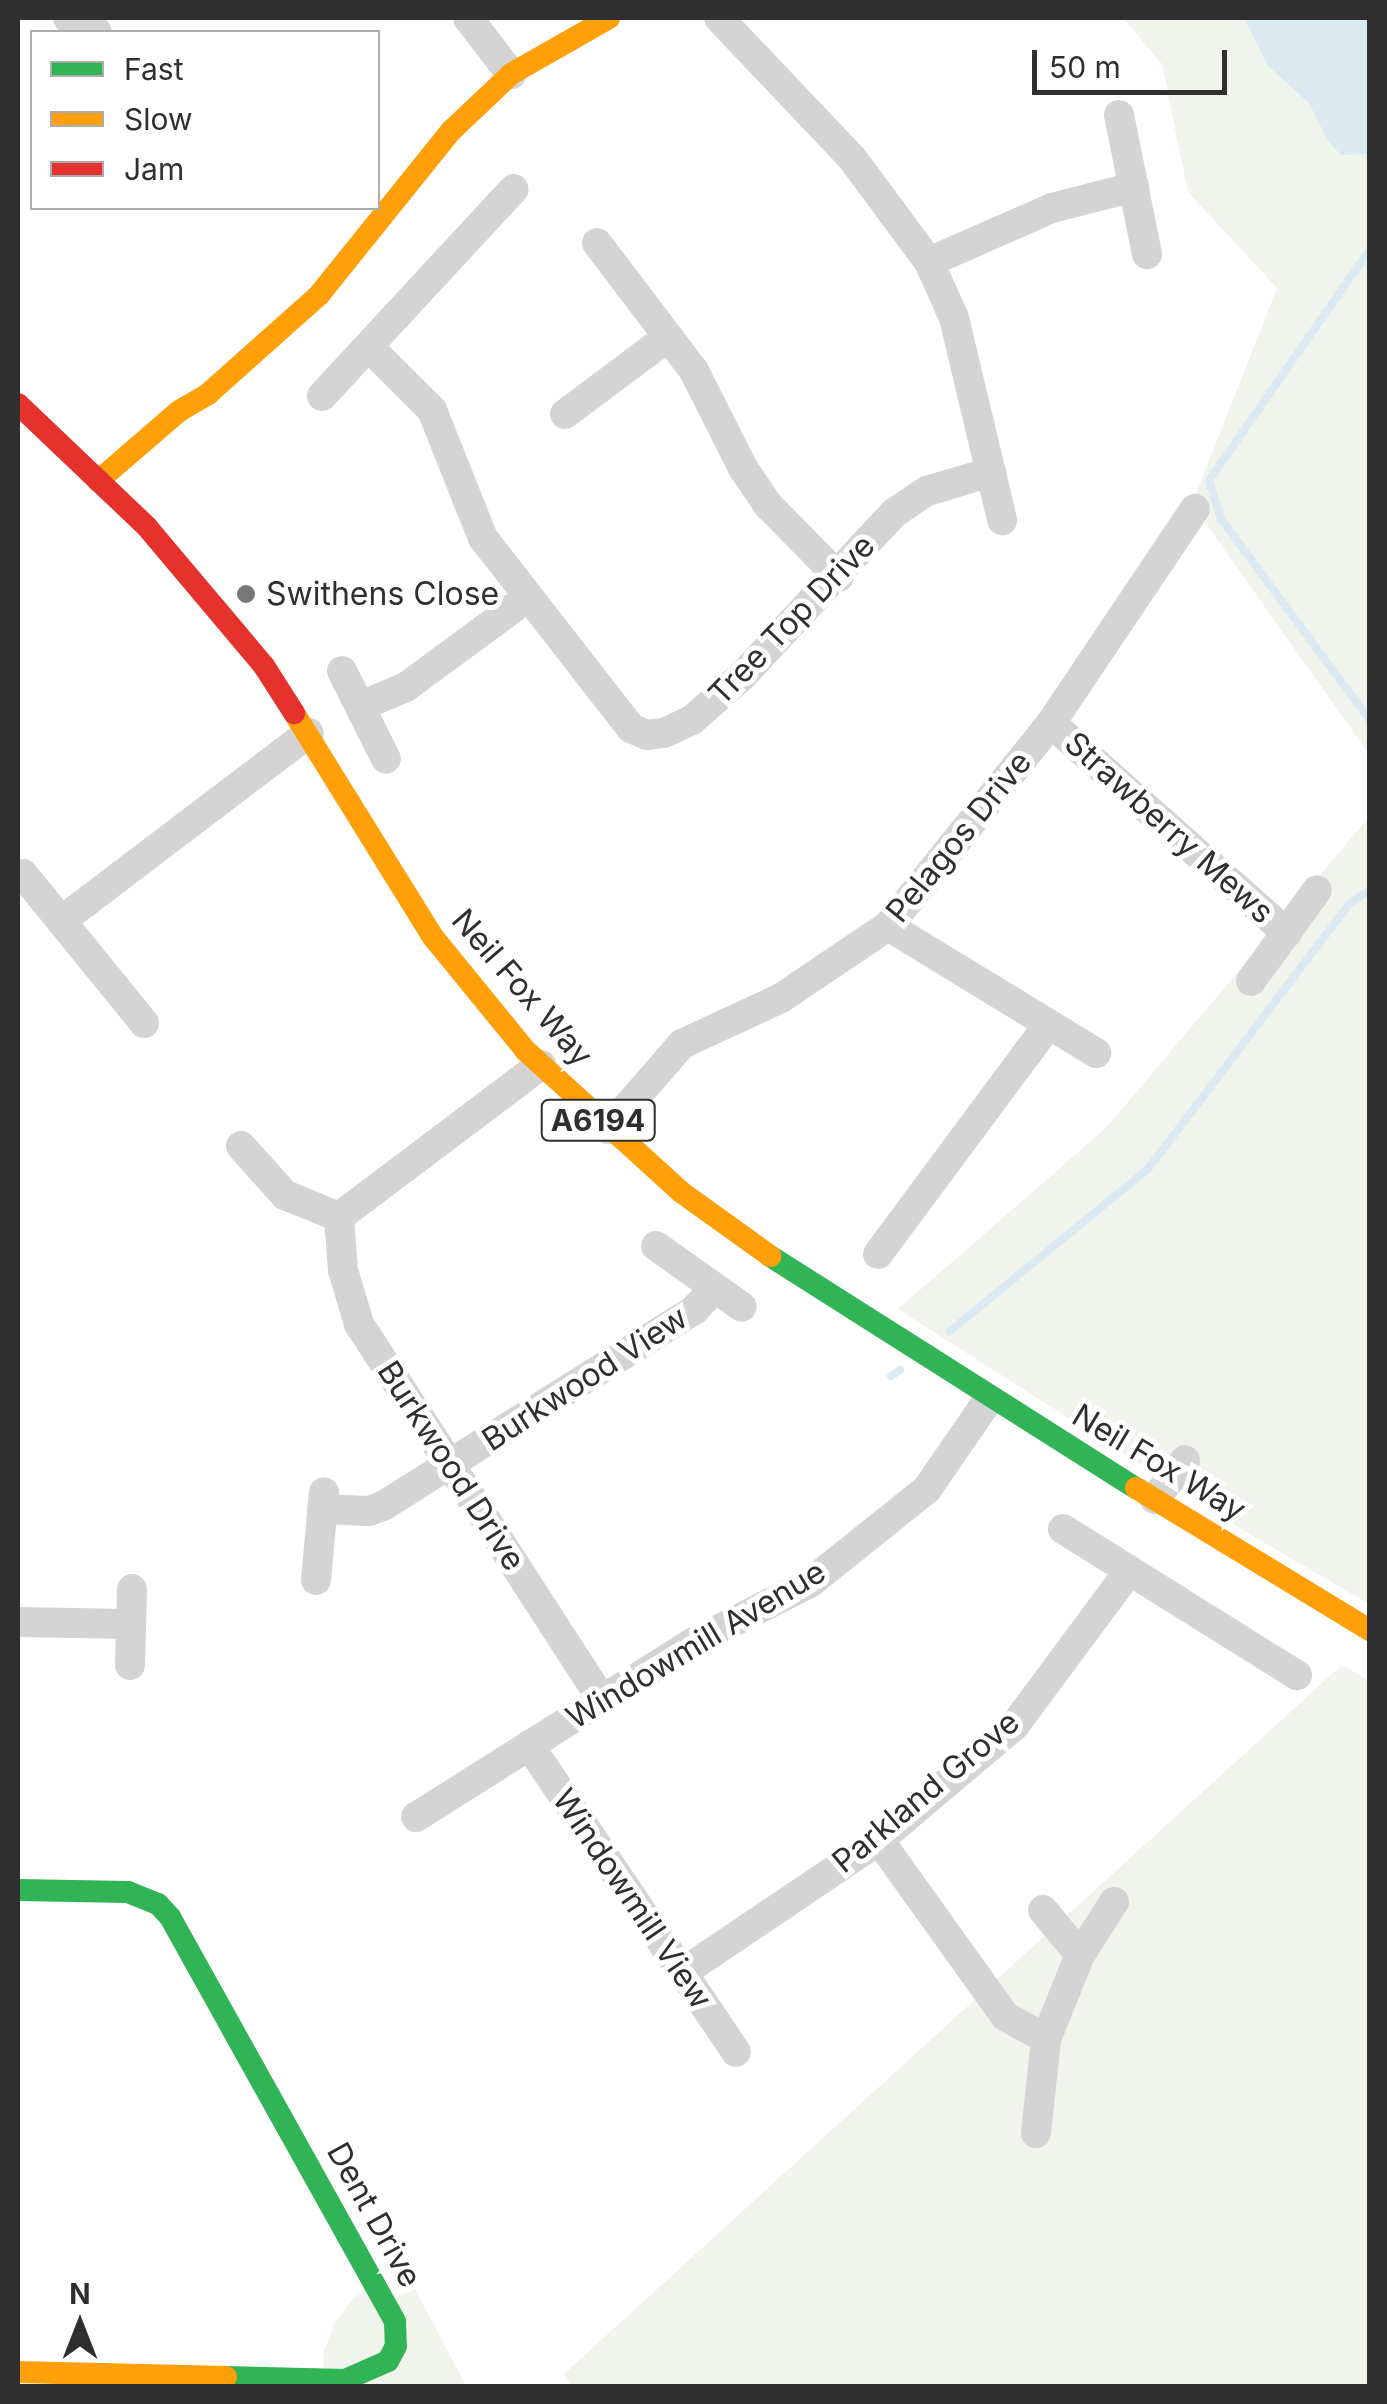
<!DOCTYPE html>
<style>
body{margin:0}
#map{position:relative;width:1387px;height:2404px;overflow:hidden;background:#fff;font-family:Inter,sans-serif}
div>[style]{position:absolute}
.green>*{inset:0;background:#f1f4ed}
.water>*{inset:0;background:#dbe9f0}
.stream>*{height:8px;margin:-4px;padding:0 4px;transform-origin:4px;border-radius:4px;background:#dbe9f0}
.street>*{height:30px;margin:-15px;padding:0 15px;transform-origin:15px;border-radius:15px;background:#d4d4d4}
.fast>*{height:22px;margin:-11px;padding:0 11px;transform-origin:11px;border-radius:11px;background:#30b455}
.slow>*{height:22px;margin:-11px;padding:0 11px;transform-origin:11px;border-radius:11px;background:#ff9f0a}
.jam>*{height:22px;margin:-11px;padding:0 11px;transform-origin:11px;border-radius:11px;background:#e5322d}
.dots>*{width:28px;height:28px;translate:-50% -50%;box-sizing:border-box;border:5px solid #fff;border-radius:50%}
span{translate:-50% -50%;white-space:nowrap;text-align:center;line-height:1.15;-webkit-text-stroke:10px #fff;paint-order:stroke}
.shield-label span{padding:2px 8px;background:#fff;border:2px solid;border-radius:8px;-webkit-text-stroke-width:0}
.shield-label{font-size:30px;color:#2f2f2f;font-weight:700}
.poi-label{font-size:32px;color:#2f2f2f}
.left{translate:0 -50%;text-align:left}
.street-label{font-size:32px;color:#2f2f2f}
.frame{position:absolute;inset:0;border:20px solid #2f2f2f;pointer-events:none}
.legend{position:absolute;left:30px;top:30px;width:350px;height:180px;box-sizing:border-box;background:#fff;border:2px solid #acacac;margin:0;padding:12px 18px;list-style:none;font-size:30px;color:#2f2f2f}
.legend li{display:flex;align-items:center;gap:20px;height:50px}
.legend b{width:50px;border:2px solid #acacac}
.north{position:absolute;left:30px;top:2274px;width:100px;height:100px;-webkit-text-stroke:8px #fff;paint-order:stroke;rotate:0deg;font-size:28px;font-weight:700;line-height:40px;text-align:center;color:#2f2f2f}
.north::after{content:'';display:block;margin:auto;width:35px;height:45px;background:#2f2f2f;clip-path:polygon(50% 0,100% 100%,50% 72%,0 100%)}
.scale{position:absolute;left:1032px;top:50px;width:195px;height:45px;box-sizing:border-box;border:5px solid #2f2f2f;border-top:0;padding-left:12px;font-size:30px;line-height:35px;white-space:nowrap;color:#2f2f2f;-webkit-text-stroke:8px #fff;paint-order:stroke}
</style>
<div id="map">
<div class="green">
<div style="clip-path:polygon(1123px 18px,1369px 18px,1369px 754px,1192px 504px,1277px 288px,1188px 192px,1162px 64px)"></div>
<div style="clip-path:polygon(1369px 817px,1369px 1604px,1251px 1535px,898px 1309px,1105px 1129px)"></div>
<div style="clip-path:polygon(1342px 1665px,1369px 1681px,1369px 2386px,571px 2386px,564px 2374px)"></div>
<div style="clip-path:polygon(376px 2284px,387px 2303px,415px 2289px,466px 2386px,346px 2386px,324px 2381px,323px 2354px,335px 2322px,354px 2298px)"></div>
</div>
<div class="water">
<div style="clip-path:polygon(1244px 18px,1369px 18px,1369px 154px,1341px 155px,1328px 141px,1309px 103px,1268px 66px)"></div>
</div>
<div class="stream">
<div style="left:1370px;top:249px;width:282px;rotate:124.8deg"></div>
<div style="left:1209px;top:481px;width:40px;rotate:72deg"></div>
<div style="left:1221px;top:519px;width:250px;rotate:53.5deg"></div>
<div style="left:950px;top:1331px;width:256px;rotate:-39.3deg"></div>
<div style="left:1148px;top:1169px;width:333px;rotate:-52.8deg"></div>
<div style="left:1349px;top:904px;width:25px;rotate:-34deg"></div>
<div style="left:891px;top:1376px;width:11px;rotate:-34deg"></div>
</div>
<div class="street">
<div style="left:68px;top:18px;width:32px;rotate:26deg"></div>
<div style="left:468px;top:18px;width:71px;rotate:52.5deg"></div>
<div style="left:719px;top:18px;width:193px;rotate:46.5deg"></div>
<div style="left:852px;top:158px;width:129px;rotate:53.5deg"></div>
<div style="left:929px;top:262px;width:61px;rotate:65.9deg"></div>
<div style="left:954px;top:318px;width:208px;rotate:76.6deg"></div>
<div style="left:1119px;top:115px;width:142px;rotate:78.6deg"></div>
<div style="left:597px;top:243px;width:161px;rotate:52.8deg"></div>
<div style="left:694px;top:371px;width:109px;rotate:63.2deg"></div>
<div style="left:743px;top:468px;width:45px;rotate:56deg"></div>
<div style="left:768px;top:505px;width:101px;rotate:45.4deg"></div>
<div style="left:929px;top:262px;width:134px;rotate:-23.7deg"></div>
<div style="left:1052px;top:208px;width:85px;rotate:-14.4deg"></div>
<div style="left:369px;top:347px;width:89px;rotate:45deg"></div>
<div style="left:432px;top:410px;width:138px;rotate:68.3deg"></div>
<div style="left:483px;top:538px;width:241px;rotate:52.1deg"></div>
<div style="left:631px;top:728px;width:17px;rotate:24deg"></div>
<div style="left:647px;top:735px;width:17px;rotate:-7deg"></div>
<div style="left:664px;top:733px;width:31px;rotate:-25deg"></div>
<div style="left:692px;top:720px;width:67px;rotate:-41.3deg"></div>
<div style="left:742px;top:676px;width:223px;rotate:-47deg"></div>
<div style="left:894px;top:513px;width:40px;rotate:-34deg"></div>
<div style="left:927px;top:491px;width:67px;rotate:-16.5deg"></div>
<div style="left:322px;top:396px;width:282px;rotate:-47.2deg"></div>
<div style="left:565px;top:414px;width:129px;rotate:-36.8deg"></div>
<div style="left:342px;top:671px;width:98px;rotate:63.4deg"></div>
<div style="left:363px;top:705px;width:47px;rotate:-22.7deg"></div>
<div style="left:406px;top:687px;width:152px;rotate:-36.4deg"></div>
<div style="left:1051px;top:723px;width:316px;rotate:41.7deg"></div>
<div style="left:23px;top:874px;width:192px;rotate:50.9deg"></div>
<div style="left:61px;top:921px;width:311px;rotate:-37.2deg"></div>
<div style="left:888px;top:926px;width:244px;rotate:31.4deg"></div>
<div style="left:1251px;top:981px;width:112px;rotate:-54deg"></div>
<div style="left:608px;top:1129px;width:113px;rotate:-49deg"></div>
<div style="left:682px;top:1044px;width:109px;rotate:-24.9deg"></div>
<div style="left:781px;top:998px;width:129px;rotate:-33.9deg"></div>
<div style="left:888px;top:926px;width:260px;rotate:-51.2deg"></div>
<div style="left:1051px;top:723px;width:258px;rotate:-56.1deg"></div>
<div style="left:241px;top:1146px;width:66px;rotate:48.1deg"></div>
<div style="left:285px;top:1195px;width:58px;rotate:22.2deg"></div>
<div style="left:339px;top:1217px;width:253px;rotate:-37deg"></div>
<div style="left:339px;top:1217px;width:53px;rotate:85.7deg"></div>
<div style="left:343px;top:1270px;width:56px;rotate:73.5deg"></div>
<div style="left:359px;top:1324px;width:447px;rotate:57.1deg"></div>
<div style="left:656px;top:1246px;width:105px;rotate:35.3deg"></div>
<div style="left:878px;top:1254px;width:285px;rotate:-53.4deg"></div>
<div style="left:1155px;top:1499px;width:49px;rotate:-52.4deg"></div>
<div style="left:322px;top:1509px;width:47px;rotate:2.4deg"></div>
<div style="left:369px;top:1511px;width:15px;rotate:-20deg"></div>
<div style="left:383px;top:1506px;width:368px;rotate:-32.2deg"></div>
<div style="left:694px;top:1310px;width:30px;rotate:-46deg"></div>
<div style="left:1063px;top:1529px;width:276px;rotate:32deg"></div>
<div style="left:316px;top:1580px;width:88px;rotate:-84.8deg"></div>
<div style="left:18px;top:1622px;width:112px;rotate:1deg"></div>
<div style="left:130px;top:1665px;width:76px;rotate:-88.5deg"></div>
<div style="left:529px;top:1745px;width:370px;rotate:56deg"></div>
<div style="left:416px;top:1817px;width:328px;rotate:-32.2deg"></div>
<div style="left:694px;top:1642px;width:131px;rotate:-27.1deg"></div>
<div style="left:811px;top:1582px;width:149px;rotate:-38.7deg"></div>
<div style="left:927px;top:1489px;width:109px;rotate:-55.4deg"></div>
<div style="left:879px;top:1840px;width:216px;rotate:54.4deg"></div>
<div style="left:1005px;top:2016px;width:47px;rotate:29.3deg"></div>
<div style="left:1043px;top:1910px;width:58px;rotate:50.6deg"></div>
<div style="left:682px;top:1973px;width:238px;rotate:-34deg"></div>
<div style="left:879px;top:1840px;width:177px;rotate:-40.2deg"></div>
<div style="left:1014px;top:1726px;width:194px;rotate:-53.4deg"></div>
<div style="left:1036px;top:2133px;width:95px;rotate:-83.9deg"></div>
<div style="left:1046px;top:2039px;width:91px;rotate:-68deg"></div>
<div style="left:1080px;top:1955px;width:63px;rotate:-57.3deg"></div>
</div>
<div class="fast">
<div style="left:770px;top:1256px;width:433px;rotate:32.4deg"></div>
<div style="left:18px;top:1890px;width:110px;rotate:1deg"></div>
<div style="left:128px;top:1892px;width:32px;rotate:22deg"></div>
<div style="left:158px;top:1904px;width:18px;rotate:47deg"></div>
<div style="left:170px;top:1917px;width:463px;rotate:60.9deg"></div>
<div style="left:395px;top:2322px;width:24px;rotate:88deg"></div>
<div style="left:396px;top:2346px;width:17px;rotate:118deg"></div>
<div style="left:388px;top:2361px;width:47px;rotate:156.2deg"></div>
<div style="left:345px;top:2380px;width:119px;rotate:-178.6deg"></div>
</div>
<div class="slow">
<div style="left:98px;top:481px;width:107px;rotate:-40.8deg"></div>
<div style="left:179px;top:411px;width:34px;rotate:-30deg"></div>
<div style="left:208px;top:394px;width:149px;rotate:-41.7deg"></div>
<div style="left:319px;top:295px;width:211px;rotate:-51.2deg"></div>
<div style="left:451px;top:131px;width:83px;rotate:-43.5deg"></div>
<div style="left:511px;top:74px;width:113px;rotate:-29.7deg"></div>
<div style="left:294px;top:713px;width:264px;rotate:58.2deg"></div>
<div style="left:433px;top:937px;width:146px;rotate:50.8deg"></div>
<div style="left:525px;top:1050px;width:211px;rotate:42.3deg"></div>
<div style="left:681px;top:1192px;width:110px;rotate:35.7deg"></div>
<div style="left:1136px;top:1488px;width:274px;rotate:31.3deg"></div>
<div style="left:18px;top:2372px;width:208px;rotate:1.4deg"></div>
</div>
<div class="jam">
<div style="left:18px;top:404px;width:178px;rotate:43.6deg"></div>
<div style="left:147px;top:527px;width:182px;rotate:49.9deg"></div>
<div style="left:264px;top:666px;width:56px;rotate:57.4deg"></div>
</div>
<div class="dots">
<div style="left:246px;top:594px;background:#787878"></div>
</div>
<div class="shield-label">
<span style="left:598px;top:1120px">A6194</span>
</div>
<div class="poi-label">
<span class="left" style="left:266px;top:594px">Swithens Close</span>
</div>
<div class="street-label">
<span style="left:792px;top:620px;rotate:-46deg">Tree Top Drive</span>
<span style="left:1169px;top:828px;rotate:42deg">Strawberry Mews</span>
<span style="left:959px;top:837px;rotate:-51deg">Pelagos Drive</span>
<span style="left:522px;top:988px;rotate:49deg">Neil Fox Way</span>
<span style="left:585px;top:1379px;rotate:-33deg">Burkwood View</span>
<span style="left:1159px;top:1463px;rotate:31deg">Neil Fox Way</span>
<span style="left:451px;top:1466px;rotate:57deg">Burkwood Drive</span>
<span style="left:696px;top:1645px;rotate:-31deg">Windowmill Avenue</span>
<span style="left:926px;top:1792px;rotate:-40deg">Parkland Grove</span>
<span style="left:632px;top:1899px;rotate:56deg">Windowmill View</span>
<span style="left:374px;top:2215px;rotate:61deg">Dent Drive</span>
</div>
<div class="frame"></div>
<ul class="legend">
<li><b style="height:12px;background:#30b455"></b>Fast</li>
<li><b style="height:12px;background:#ff9f0a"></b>Slow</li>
<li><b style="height:12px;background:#e5322d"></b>Jam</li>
</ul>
<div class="north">N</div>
<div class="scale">50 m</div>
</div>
